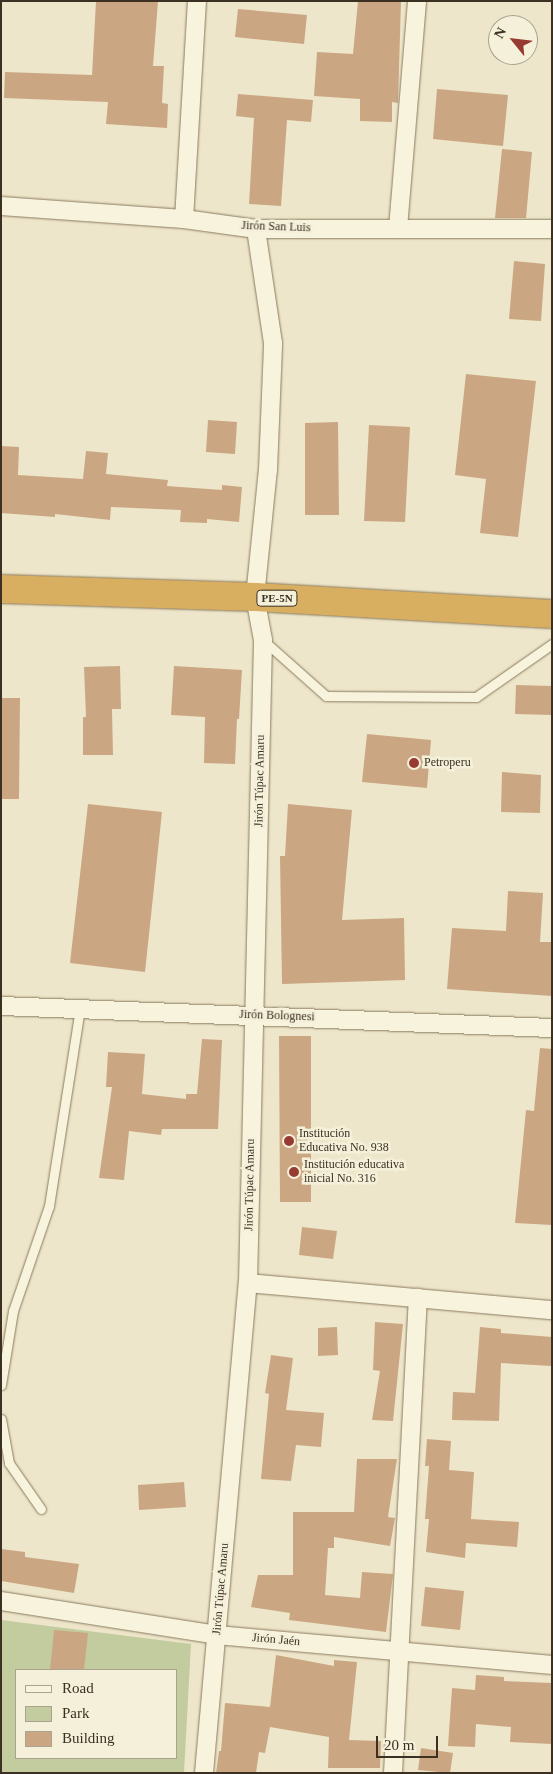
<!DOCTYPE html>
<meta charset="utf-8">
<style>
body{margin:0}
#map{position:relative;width:553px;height:1774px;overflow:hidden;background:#eee6ca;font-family:"Times New Roman",serif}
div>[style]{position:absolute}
.green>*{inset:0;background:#c2cc9e}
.building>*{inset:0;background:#caa782}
.roads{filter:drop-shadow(0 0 1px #8a7a5f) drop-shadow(0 0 1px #8a7a5f)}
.lane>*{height:9px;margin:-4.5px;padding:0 4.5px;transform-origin:4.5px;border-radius:4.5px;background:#f8f3dd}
.street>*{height:18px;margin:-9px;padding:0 9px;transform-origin:9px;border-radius:9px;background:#f8f3dd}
.highway>*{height:28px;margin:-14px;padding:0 14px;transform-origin:14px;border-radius:14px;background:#d8ae60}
.dots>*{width:14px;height:14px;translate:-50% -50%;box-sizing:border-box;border:2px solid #f5f0da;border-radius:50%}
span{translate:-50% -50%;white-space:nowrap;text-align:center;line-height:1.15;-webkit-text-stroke:5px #f5f0da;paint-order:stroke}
.shield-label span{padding:1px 4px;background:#f5f0da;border:1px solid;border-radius:4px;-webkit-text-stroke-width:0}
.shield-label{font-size:11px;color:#3b3022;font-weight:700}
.street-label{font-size:12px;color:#3b3022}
.poi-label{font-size:12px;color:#3b3022}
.left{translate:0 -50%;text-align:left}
.frame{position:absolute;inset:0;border:2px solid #3b3022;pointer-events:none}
.legend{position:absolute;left:15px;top:1669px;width:162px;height:90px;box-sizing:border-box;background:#f5f0da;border:1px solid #aba390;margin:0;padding:6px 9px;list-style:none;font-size:15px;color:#3b3022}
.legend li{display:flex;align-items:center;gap:10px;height:25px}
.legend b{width:25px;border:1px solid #aba390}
.north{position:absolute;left:488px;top:15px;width:50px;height:50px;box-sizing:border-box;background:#f5f0da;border:1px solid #aba390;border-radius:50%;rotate:299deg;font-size:14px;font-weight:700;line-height:20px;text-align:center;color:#3b3022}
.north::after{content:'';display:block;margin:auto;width:18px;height:22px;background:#973a31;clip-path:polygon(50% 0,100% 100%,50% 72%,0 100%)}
.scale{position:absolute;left:376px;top:1736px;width:62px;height:22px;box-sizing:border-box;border:2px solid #3b3022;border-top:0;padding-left:6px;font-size:15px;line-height:18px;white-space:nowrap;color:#3b3022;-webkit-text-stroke:4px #f5f0da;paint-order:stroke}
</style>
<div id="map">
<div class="green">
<div style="clip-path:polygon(evenodd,1px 1620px,191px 1644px,184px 1773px,1px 1773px,1px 1620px,16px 1670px,176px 1670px,176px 1758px,16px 1758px,16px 1670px)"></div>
</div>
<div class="building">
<div style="clip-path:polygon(96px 1px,158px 1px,153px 66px,164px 66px,162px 103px,168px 104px,167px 128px,106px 124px,108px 102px,4px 98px,5px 72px,92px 75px)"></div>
<div style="clip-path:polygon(358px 1px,401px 1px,398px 103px,392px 102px,392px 122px,360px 121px,360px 99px,314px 96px,317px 52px,353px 54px)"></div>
<div style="clip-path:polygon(238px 9px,307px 15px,304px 44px,235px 37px)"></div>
<div style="clip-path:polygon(437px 89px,508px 95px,503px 146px,433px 139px)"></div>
<div style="clip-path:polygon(238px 94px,313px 100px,311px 122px,287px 120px,281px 206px,249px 204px,254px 118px,236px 116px)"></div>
<div style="clip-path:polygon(502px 149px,532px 152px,526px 218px,495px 218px)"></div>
<div style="clip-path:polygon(514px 261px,545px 264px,541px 321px,509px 319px)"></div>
<div style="clip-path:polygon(466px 374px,536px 381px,518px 537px,480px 533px,486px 479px,455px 475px)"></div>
<div style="clip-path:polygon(208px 420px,237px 422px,235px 454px,206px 452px)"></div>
<div style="clip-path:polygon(338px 422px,339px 515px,305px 515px,305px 423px)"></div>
<div style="clip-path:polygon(369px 425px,410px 427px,405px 522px,364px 521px)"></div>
<div style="clip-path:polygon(1px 446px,19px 447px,18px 475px,83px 479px,86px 451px,108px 453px,106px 474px,168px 480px,167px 486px,222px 490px,222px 485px,242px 487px,239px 522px,207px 519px,207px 523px,180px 522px,181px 510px,111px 507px,110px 520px,55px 514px,55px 517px,1px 513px)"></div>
<div style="clip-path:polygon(120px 666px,121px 709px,112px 709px,113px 755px,83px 755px,83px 717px,86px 717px,84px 667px)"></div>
<div style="clip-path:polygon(174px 666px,242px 670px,239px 719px,237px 719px,235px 764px,204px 763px,205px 717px,171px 715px)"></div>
<div style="clip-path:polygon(516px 685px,552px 686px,552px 715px,515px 714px)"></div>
<div style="clip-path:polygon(1px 698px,20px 698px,19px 799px,1px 799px)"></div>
<div style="clip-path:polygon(367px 734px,431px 740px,427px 788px,362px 782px)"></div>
<div style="clip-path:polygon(502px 772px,541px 775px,540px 813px,501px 812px)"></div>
<div style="clip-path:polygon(88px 804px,162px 812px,145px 972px,70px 963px)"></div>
<div style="clip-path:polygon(288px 804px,352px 810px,342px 920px,404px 918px,405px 980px,282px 984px,280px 856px,285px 856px)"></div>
<div style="clip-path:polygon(508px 891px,543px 893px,540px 942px,552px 942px,552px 996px,447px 989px,452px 928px,506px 931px)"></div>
<div style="clip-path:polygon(279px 1036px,311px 1036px,311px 1202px,280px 1202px)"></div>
<div style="clip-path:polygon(202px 1039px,222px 1040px,218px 1129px,162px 1129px,161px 1135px,129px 1131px,124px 1180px,99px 1178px,112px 1087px,106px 1087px,108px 1052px,145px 1054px,142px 1094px,186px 1099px,186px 1094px,197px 1094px)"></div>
<div style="clip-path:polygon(540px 1048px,552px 1049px,552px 1225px,515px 1223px,526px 1110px,534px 1111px)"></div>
<div style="clip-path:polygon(302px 1227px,337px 1231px,333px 1259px,299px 1255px)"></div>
<div style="clip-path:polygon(375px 1322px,403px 1324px,393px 1421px,372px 1420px,380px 1371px,373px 1370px)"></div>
<div style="clip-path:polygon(337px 1327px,338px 1355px,318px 1356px,318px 1328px)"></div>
<div style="clip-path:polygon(480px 1327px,501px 1329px,501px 1333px,552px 1337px,552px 1366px,501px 1363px,499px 1421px,452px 1420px,453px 1392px,475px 1393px)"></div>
<div style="clip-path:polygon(271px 1355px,293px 1358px,286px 1410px,324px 1413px,321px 1447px,296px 1445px,291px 1481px,261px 1479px,269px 1394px,265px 1393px)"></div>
<div style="clip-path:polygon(427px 1439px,451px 1441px,449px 1470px,474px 1472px,471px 1519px,519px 1522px,517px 1547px,466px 1543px,465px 1558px,426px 1552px,429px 1519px,425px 1519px,429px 1466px,425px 1466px)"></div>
<div style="clip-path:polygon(357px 1459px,397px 1459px,388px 1517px,395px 1518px,390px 1546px,334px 1537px,334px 1548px,328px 1548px,325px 1595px,360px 1598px,362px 1572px,393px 1574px,386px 1632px,289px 1620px,290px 1613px,251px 1607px,258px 1575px,293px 1575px,293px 1512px,354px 1512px)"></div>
<div style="clip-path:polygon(184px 1482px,186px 1507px,139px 1510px,138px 1485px)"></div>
<div style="clip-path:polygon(1px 1549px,25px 1552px,25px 1557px,79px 1564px,74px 1593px,1px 1581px)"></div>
<div style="clip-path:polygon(425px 1587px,464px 1591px,460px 1630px,421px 1626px)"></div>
<div style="clip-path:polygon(54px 1630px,88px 1633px,84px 1670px,50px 1670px)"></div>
<div style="clip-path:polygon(276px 1655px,334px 1666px,334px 1660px,357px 1662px,349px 1740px,381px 1741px,380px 1768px,328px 1768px,329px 1737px,270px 1727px,265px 1753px,259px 1752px,256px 1773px,216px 1773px,219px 1751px,221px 1751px,225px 1703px,270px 1707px)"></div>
<div style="clip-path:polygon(476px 1675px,504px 1677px,504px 1681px,552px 1683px,552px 1744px,510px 1742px,511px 1727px,476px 1724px,475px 1747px,448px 1746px,452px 1688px,475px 1690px)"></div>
<div style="clip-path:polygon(421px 1748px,453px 1753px,450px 1773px,418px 1770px)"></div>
</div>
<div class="roads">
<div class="lane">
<div style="left:263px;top:640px;width:84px;rotate:41.6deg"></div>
<div style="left:326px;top:696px;width:150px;rotate:0.4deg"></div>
<div style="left:476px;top:697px;width:93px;rotate:-34.9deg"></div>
<div style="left:1px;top:1385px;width:75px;rotate:-80.8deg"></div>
<div style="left:13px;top:1311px;width:111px;rotate:-71.1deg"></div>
<div style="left:49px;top:1206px;width:199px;rotate:-81.1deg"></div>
<div style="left:1px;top:1419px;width:45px;rotate:79.7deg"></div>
<div style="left:9px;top:1463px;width:56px;rotate:55.2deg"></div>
</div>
<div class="street">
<div style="left:1px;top:206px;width:183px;rotate:4.1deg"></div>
<div style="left:184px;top:219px;width:73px;rotate:7.9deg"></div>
<div style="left:256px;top:229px;width:296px"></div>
<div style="left:184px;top:219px;width:218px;rotate:-86.6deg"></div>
<div style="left:398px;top:228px;width:228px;rotate:-85.2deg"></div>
<div style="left:1px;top:1006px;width:551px;rotate:2.29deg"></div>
<div style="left:248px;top:1283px;width:305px;rotate:5.1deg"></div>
<div style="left:1px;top:1601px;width:219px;rotate:8.9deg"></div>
<div style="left:217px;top:1635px;width:336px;rotate:5.1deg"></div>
<div style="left:204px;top:1773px;width:492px;rotate:-84.9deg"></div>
<div style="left:248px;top:1283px;width:643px;rotate:-88.66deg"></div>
<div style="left:263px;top:640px;width:44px;rotate:-100.5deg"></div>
<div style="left:255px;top:597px;width:128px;rotate:-84.2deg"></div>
<div style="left:268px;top:470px;width:127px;rotate:-87.7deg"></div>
<div style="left:273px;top:343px;width:115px;rotate:-98.5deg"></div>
<div style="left:393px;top:1773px;width:476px;rotate:-87deg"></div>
</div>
<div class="highway">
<div style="left:1px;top:589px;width:254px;rotate:1.8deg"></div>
<div style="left:255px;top:597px;width:297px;rotate:3.3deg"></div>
</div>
</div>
<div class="dots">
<div style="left:414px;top:763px;background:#973a31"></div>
<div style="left:289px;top:1141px;background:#973a31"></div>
<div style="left:294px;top:1172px;background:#973a31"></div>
</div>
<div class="shield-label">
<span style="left:277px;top:598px">PE-5N</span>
</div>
<div class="street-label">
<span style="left:276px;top:227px;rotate:2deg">Jirón San Luis</span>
<span style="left:260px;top:781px;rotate:-89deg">Jirón Túpac Amaru</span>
<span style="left:277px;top:1016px;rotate:2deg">Jirón Bolognesi</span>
<span style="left:250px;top:1185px;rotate:-89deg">Jirón Túpac Amaru</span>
<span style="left:221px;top:1589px;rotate:-85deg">Jirón Túpac Amaru</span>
<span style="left:276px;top:1640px;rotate:5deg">Jirón Jaén</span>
</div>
<div class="poi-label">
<span class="left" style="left:424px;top:763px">Petroperu</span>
<span class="left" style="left:299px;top:1141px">Institución<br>Educativa No. 938</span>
<span class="left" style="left:304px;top:1172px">Institución educativa<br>inicial No. 316</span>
</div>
<div class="frame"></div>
<ul class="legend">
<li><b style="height:6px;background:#f8f3dd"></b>Road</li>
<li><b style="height:14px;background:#c2cc9e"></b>Park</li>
<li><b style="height:14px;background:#caa782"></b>Building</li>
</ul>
<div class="north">N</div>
<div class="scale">20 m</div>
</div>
